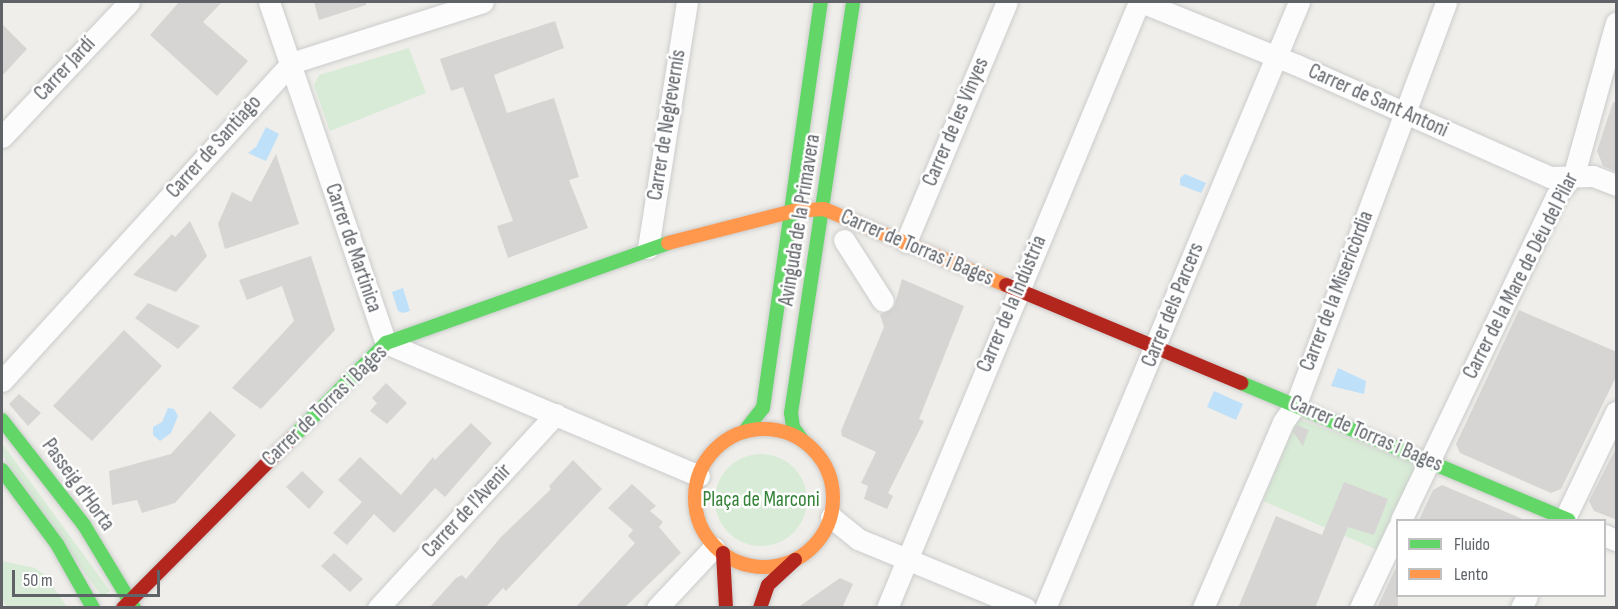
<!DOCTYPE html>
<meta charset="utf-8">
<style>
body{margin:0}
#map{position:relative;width:1618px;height:609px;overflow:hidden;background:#efeeea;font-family:"Sofia Sans Condensed",sans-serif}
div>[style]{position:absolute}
.green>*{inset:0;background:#d8ebd6}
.round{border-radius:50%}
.water>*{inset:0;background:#bfe0f9}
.building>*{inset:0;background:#d6d5d3}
.roads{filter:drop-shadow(0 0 2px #cbcccc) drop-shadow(0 0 2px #cbcccc)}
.street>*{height:21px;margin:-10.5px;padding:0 10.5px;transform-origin:10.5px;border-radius:10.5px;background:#fdfcfc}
.fast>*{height:14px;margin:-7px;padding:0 7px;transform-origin:7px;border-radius:7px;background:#63d668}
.slow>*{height:14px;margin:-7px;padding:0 7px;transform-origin:7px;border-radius:7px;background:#ff974d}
.slow>.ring{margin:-7px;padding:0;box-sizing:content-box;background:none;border:14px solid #ff974d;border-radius:50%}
.jam>*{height:14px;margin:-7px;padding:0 7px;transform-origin:7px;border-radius:7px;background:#b3261e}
span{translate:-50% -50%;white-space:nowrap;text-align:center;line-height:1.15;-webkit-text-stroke:5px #fff;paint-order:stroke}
.street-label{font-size:21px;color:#5f6368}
.park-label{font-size:21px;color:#348238}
.frame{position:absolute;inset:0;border:3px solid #5f6368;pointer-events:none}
.legend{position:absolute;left:1396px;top:519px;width:210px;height:78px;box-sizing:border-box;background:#fff;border:2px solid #bfc1c3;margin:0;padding:8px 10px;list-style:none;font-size:18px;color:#5f6368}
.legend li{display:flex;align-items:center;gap:12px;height:30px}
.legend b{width:30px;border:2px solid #bfc1c3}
.scale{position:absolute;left:12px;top:570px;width:148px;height:27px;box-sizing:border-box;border:3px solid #5f6368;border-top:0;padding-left:8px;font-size:18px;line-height:21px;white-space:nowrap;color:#5f6368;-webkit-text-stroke:4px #fff;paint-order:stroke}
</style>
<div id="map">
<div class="green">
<div style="clip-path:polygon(409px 48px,426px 93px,330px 131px,314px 85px,319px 75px)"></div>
<div style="clip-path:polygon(1297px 418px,1419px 466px,1380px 551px,1263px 501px)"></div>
<div style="clip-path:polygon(2px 443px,110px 591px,102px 597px,2px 455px)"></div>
<div class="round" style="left:715px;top:454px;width:92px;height:92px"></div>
<div style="clip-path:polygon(2px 561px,35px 568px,45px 575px,67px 607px,7px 607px,2px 600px)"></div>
</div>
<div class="water">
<div style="clip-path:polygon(266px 127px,279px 134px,266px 161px,248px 153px,256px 147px)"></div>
<div style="clip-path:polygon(1185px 174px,1206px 183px,1201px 193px,1180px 185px,1180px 178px)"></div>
<div style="clip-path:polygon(403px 288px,410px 311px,403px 313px,398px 311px,392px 292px)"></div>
<div style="clip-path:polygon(1338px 368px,1366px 381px,1364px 394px,1331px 386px)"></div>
<div style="clip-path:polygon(1214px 391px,1243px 404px,1236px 420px,1207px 407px)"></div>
<div style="clip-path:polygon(168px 408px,174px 409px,178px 416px,171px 433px,160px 441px,153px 435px,153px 427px,162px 422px)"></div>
</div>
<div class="building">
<div style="clip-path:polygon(179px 2px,222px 2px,203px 22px,248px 61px,217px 96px,150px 35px)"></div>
<div style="clip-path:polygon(314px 2px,366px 2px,366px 5px,319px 20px)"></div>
<div style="clip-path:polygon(555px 21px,564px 48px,494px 75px,507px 113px,554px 98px,579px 177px,569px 180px,588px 228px,508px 258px,497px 226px,513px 221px,463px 87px,451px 91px,440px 59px)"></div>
<div style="clip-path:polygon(2px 24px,27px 49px,2px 76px)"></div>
<div style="clip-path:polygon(1613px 102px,1617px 103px,1617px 172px,1603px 166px,1597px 151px)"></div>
<div style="clip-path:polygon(276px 154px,299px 224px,225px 249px,218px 224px,232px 192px,251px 202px)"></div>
<div style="clip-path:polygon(190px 221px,207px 256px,176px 292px,133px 275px,172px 234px,175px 237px)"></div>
<div style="clip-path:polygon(311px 256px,335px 330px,261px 409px,232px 388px,294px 321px,282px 286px,247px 300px,239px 280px)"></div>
<div style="clip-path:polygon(902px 279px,964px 306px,919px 419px,924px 421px,888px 493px,893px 496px,887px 509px,864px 499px,868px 486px,861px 483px,876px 452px,842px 436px,841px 431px,884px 327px,880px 315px,894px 307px)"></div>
<div style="clip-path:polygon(148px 303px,200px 326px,178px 349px,135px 318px)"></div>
<div style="clip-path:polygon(1519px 310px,1617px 352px,1617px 375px,1561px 489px,1551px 493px,1460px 453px,1456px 444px)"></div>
<div style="clip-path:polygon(124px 330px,162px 366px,92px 441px,53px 406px)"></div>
<div style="clip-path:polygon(386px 383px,407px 403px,387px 424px,370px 411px,377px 403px,372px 398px)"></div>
<div style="clip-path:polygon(19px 394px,41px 413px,28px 426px,9px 404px)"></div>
<div style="clip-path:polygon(210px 411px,236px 435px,175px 503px,142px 513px,137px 500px,112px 505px,109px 471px,171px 454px)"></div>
<div style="clip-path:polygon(471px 423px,492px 443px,445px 497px,435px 488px,394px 533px,374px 514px,347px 545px,333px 533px,362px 502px,338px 480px,360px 457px,401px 495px,433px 457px,435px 460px)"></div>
<div style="clip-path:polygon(1297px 425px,1309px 430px,1303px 446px,1293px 432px)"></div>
<div style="clip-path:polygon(1617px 446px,1617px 520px,1594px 511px,1589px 501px)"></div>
<div style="clip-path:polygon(573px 460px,602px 489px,506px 591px,503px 588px,485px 608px,429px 608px,456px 578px,462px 575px,466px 579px,501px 537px,551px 489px,549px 486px)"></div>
<div style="clip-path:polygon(302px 471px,324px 492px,309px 509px,286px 487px)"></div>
<div style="clip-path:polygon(1344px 482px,1388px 499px,1374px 535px,1348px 527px,1315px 608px,1238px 608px,1276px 516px,1322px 535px)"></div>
<div style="clip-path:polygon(632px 484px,656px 506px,650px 511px,663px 522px,659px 527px,681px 553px,624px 608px,575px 608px,635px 543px,628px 536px,633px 530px,608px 508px)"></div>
<div style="clip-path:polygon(1442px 485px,1525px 520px,1419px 520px,1433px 490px)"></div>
<div style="clip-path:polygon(334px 553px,363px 579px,350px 592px,321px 566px)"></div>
<div style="clip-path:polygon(1398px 563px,1398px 608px,1377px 608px)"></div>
<div style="clip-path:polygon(840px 578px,853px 584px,842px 608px,797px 608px)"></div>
</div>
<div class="roads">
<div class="street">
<div style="left:269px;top:2px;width:361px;rotate:71.1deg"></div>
<div style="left:386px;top:343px;width:340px;rotate:23deg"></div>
<div style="left:1141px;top:2px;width:168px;rotate:22deg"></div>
<div style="left:1297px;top:65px;width:277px;rotate:23.9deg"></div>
<div style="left:1550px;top:177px;width:43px;rotate:-1.3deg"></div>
<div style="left:1593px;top:176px;width:25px;rotate:21deg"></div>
<div style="left:2px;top:137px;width:185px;rotate:-46.7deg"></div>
<div style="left:844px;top:240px;width:72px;rotate:57.4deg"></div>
<div style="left:906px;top:242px;width:260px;rotate:-67.2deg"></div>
<div style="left:648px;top:248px;width:249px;rotate:-81deg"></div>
<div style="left:2px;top:381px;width:430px;rotate:-47.7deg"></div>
<div style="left:291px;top:63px;width:201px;rotate:-17.6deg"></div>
<div style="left:831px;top:517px;width:35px;rotate:39deg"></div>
<div style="left:858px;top:539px;width:181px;rotate:22.4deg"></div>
<div style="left:1401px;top:520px;width:359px;rotate:-64.4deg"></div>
<div style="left:1556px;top:196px;width:28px;rotate:-51deg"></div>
<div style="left:1574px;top:174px;width:157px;rotate:-74.5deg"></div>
<div style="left:1564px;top:520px;width:120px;rotate:-64.3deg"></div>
<div style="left:1604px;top:535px;width:13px;rotate:23deg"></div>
<div style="left:378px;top:608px;width:263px;rotate:-47.5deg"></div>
<div style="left:657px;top:608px;width:83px;rotate:-46.9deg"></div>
<div style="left:887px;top:608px;width:656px;rotate:-67.42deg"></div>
<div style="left:1045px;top:608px;width:657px;rotate:-67.26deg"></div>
<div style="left:1203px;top:608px;width:202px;rotate:-66.7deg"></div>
<div style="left:1283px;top:422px;width:22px;rotate:-54deg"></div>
<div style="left:1296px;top:404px;width:429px;rotate:-69.5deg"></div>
<div style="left:1360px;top:608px;width:89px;rotate:-64.6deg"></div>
<div style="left:1521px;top:608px;width:13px;rotate:-63deg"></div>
</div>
<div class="fast">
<div style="left:1241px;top:383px;width:355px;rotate:22.7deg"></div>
<div style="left:2px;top:420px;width:133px;rotate:52deg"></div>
<div style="left:84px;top:525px;width:97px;rotate:58.9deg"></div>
<div style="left:744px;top:432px;width:31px;rotate:-52deg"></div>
<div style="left:763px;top:408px;width:410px;rotate:-81.9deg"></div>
<div style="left:292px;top:438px;width:134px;rotate:-45.3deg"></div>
<div style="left:386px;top:343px;width:299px;rotate:-19.5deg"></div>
<div style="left:803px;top:441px;width:17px;rotate:-126deg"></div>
<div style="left:793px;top:427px;width:14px;rotate:-98deg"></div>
<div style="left:791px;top:413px;width:416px;rotate:-81.4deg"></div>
<div style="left:2px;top:470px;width:92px;rotate:53.4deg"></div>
<div style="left:57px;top:544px;width:73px;rotate:60.6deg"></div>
</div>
<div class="slow">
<div style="left:668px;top:243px;width:130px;rotate:-14.3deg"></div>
<div style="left:794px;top:211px;width:30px;rotate:-4deg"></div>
<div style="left:824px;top:209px;width:197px;rotate:22.7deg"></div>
<div class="ring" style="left:695px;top:429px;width:124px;height:124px"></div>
</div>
<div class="jam">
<div style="left:1006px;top:285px;width:255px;rotate:22.6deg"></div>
<div style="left:723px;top:553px;width:55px;rotate:86.9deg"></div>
<div style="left:123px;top:608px;width:240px;rotate:-45.2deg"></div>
<div style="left:760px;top:608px;width:24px;rotate:-71deg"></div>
<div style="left:768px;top:585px;width:37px;rotate:-43deg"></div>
</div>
</div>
<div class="street-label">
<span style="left:65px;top:69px;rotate:-47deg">Carrer Jardí</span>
<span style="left:1378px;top:101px;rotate:24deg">Carrer de Sant Antoni</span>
<span style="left:956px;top:122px;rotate:-67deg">Carrer de les Vinyes</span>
<span style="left:667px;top:125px;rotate:-81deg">Carrer de Negrevernís</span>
<span style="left:214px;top:147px;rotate:-48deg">Carrer de Santiago</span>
<span style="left:800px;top:220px;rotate:-81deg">Avinguda de la Primavera</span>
<span style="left:353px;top:248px;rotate:71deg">Carrer de Martinica</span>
<span style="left:917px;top:248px;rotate:23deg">Carrer de Torras i Bages</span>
<span style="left:1521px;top:276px;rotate:-63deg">Carrer de la Mare de Déu del Pilar</span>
<span style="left:1337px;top:291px;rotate:-69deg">Carrer de la Misericòrdia</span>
<span style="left:1012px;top:304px;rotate:-67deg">Carrer de la Indústria</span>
<span style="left:1173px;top:305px;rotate:-68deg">Carrer dels Parcers</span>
<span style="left:325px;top:406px;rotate:-44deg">Carrer de Torras i Bages</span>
<span style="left:1366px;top:434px;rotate:23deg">Carrer de Torras i Bages</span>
<span style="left:78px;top:485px;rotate:54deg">Passeig d'Horta</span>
<span style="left:467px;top:511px;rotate:-47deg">Carrer de l'Avenir</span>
</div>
<div class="park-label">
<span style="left:761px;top:500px">Plaça de Marconi</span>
</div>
<div class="frame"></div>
<ul class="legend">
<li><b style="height:8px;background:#63d668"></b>Fluido</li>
<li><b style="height:8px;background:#ff974d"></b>Lento</li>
</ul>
<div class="scale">50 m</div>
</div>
